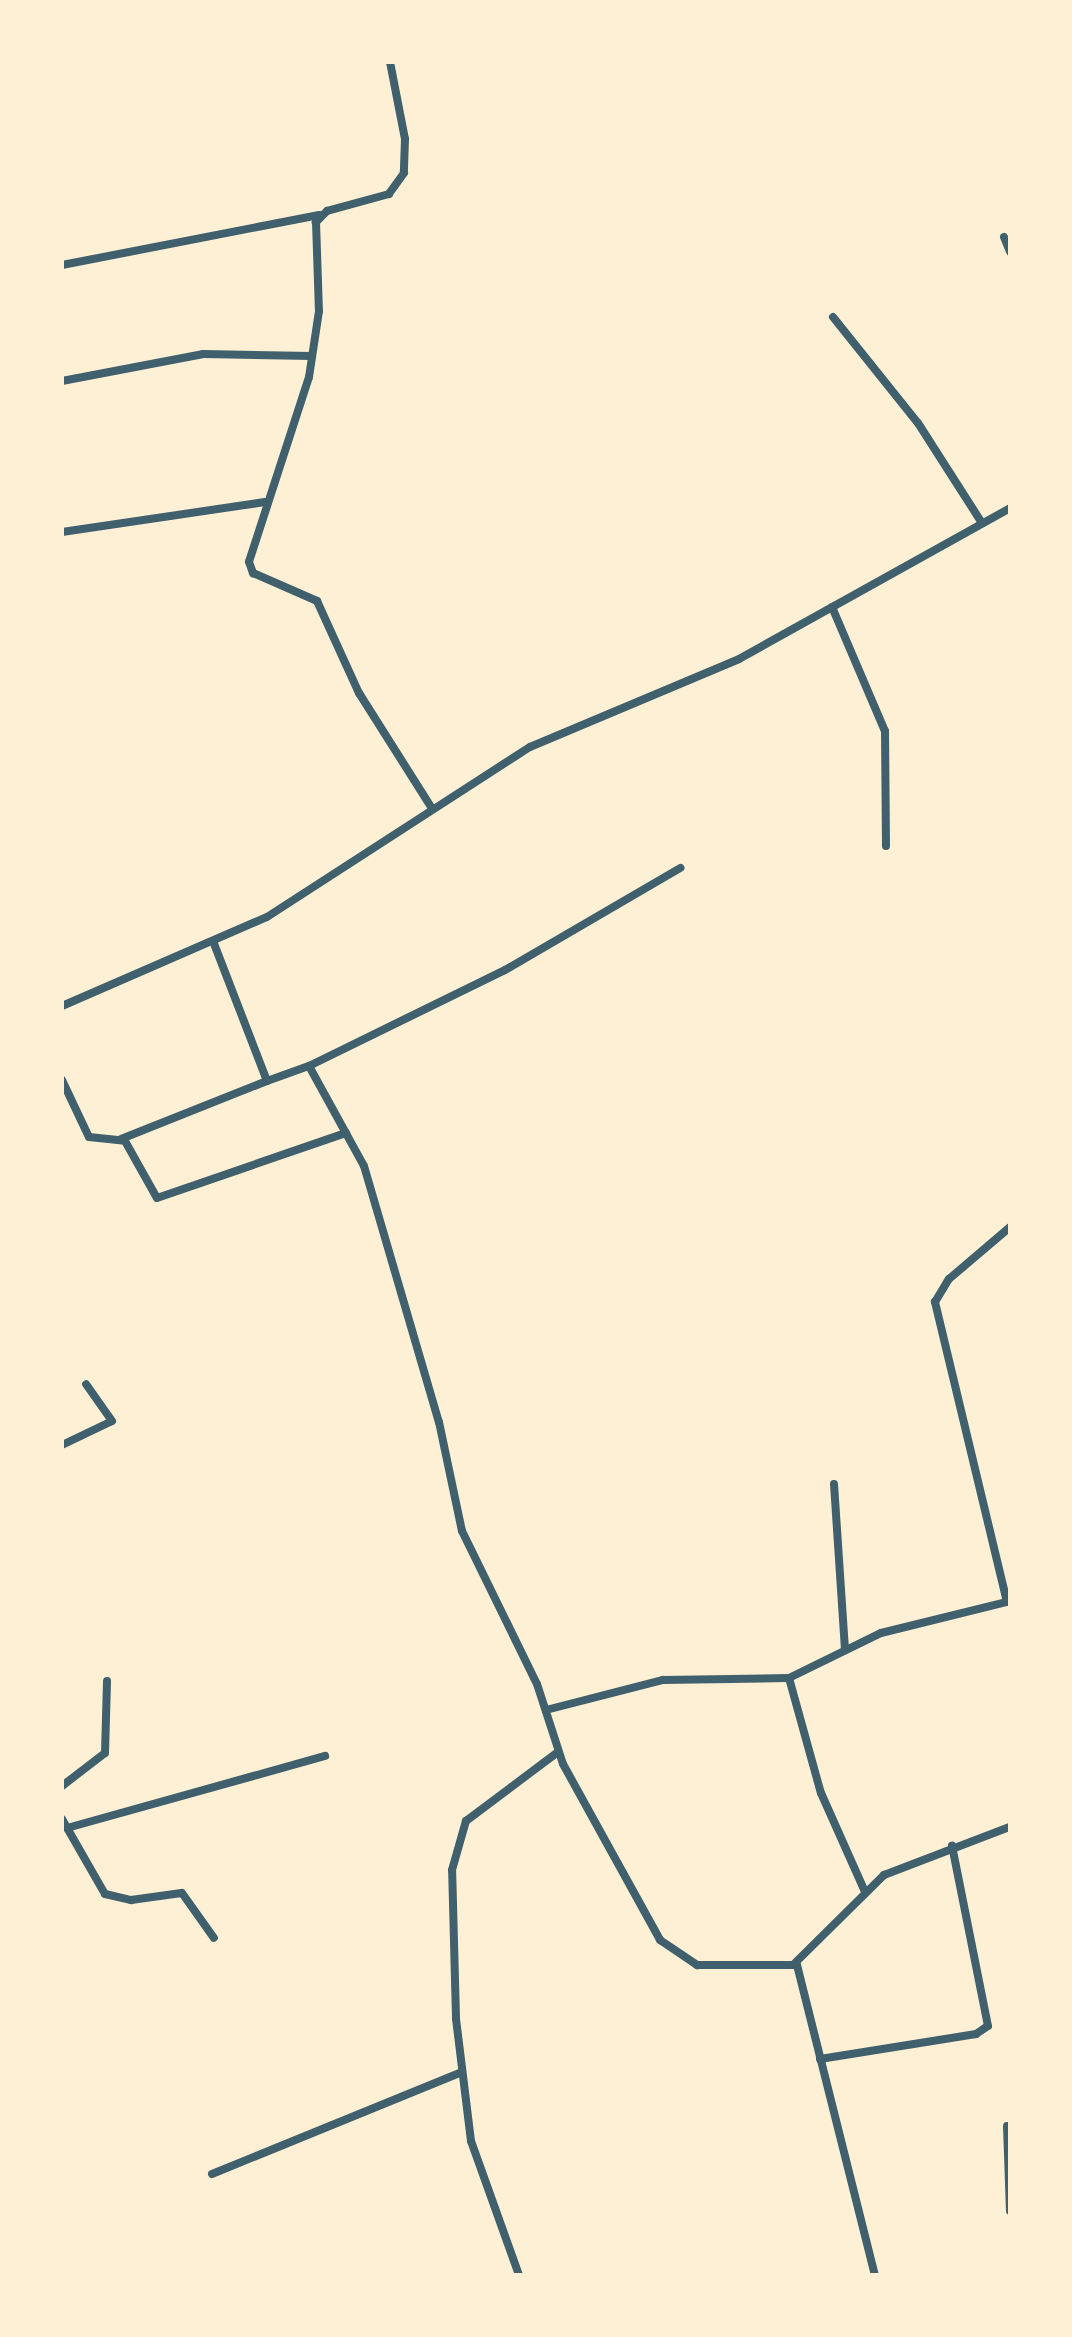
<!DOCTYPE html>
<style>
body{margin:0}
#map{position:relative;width:1072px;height:2337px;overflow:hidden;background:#fdf0d5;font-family:Cabin,sans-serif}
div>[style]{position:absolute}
.minor>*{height:8px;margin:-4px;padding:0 4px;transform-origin:4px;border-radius:4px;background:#3f606c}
span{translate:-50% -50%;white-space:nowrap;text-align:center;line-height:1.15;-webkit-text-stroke:6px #fdf0d5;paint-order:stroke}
.frame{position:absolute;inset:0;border:64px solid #fdf0d5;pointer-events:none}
</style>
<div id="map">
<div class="minor">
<div style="left:390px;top:62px;width:78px;rotate:79deg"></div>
<div style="left:405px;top:139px;width:34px;rotate:92deg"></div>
<div style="left:404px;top:173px;width:26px;rotate:126deg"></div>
<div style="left:389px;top:194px;width:64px;rotate:164.7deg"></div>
<div style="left:327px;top:211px;width:16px;rotate:135deg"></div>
<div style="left:316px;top:222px;width:89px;rotate:88.1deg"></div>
<div style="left:319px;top:311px;width:67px;rotate:98.6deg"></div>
<div style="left:309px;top:377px;width:194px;rotate:108deg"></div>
<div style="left:249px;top:562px;width:12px;rotate:70deg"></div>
<div style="left:253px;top:573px;width:70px;rotate:23.6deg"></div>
<div style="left:317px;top:601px;width:101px;rotate:65.5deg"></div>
<div style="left:359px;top:693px;width:135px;rotate:57.7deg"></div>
<div style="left:1004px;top:237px;width:16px;rotate:68deg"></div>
<div style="left:62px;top:265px;width:262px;rotate:-11deg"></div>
<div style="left:833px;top:317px;width:136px;rotate:51.3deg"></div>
<div style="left:918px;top:423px;width:119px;rotate:57.4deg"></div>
<div style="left:62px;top:381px;width:144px;rotate:-10.8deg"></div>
<div style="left:203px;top:354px;width:109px;rotate:1.1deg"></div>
<div style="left:62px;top:532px;width:205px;rotate:-8.4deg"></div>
<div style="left:832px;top:607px;width:135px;rotate:66.9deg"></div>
<div style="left:885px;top:731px;width:115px;rotate:89.5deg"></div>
<div style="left:213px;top:941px;width:150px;rotate:68.9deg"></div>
<div style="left:267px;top:1081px;width:45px;rotate:-19.7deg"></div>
<div style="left:309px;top:1066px;width:114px;rotate:61.2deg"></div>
<div style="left:364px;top:1166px;width:267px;rotate:73.7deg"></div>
<div style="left:439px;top:1422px;width:111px;rotate:78.1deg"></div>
<div style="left:462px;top:1531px;width:170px;rotate:63.9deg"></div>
<div style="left:537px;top:1684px;width:84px;rotate:72deg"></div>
<div style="left:563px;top:1764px;width:201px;rotate:61.1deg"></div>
<div style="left:660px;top:1940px;width:45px;rotate:34deg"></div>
<div style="left:697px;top:1965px;width:100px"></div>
<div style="left:797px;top:1965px;width:320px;rotate:75.9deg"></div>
<div style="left:62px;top:1006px;width:223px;rotate:-23.5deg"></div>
<div style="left:267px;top:917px;width:313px;rotate:-32.9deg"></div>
<div style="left:530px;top:747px;width:227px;rotate:-22.8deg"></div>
<div style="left:739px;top:659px;width:310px;rotate:-29.1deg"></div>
<div style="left:309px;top:1066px;width:218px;rotate:-26.1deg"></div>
<div style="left:505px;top:970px;width:203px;rotate:-30.2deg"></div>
<div style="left:62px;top:1080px;width:63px;rotate:64.7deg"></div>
<div style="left:89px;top:1137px;width:36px;rotate:6deg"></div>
<div style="left:125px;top:1141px;width:65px;rotate:60.7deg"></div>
<div style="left:157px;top:1198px;width:200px;rotate:-19deg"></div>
<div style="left:121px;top:1139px;width:157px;rotate:-21.7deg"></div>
<div style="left:62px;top:1445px;width:55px;rotate:-25.6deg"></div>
<div style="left:112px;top:1421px;width:45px;rotate:-125.1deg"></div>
<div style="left:834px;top:1484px;width:165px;rotate:86.2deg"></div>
<div style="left:1007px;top:1602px;width:309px;rotate:-103.5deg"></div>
<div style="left:935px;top:1302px;width:27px;rotate:-59deg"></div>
<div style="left:949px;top:1279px;width:80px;rotate:-40.4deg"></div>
<div style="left:789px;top:1678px;width:119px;rotate:74.5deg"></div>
<div style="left:821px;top:1793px;width:108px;rotate:66deg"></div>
<div style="left:546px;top:1710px;width:121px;rotate:-14.4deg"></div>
<div style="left:663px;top:1680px;width:126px;rotate:-0.9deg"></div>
<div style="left:789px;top:1678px;width:102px;rotate:-26.1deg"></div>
<div style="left:881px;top:1633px;width:133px;rotate:-13.9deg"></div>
<div style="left:62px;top:1786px;width:54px;rotate:-37.5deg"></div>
<div style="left:105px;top:1753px;width:72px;rotate:-88.4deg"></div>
<div style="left:62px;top:1819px;width:86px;rotate:60.2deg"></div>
<div style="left:105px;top:1894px;width:27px;rotate:13deg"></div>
<div style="left:131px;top:1900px;width:51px;rotate:-7.8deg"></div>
<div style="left:182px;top:1893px;width:55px;rotate:54.6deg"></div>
<div style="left:67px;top:1828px;width:268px;rotate:-15.6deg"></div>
<div style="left:795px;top:1963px;width:125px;rotate:-44.7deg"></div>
<div style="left:884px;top:1875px;width:135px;rotate:-20.9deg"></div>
<div style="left:820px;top:2059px;width:158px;rotate:-9.1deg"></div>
<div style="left:976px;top:2034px;width:14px;rotate:-34deg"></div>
<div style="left:988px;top:2026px;width:184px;rotate:-101.3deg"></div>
<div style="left:1007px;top:2126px;width:85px;rotate:88deg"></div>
<div style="left:212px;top:2174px;width:270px;rotate:-22.2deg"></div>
<div style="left:519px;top:2275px;width:142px;rotate:-109.7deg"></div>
<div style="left:471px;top:2141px;width:124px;rotate:-97deg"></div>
<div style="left:456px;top:2018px;width:148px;rotate:-91.5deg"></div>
<div style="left:452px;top:1870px;width:51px;rotate:-74.1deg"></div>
<div style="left:466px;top:1821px;width:115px;rotate:-36.9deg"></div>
</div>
<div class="frame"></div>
</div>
